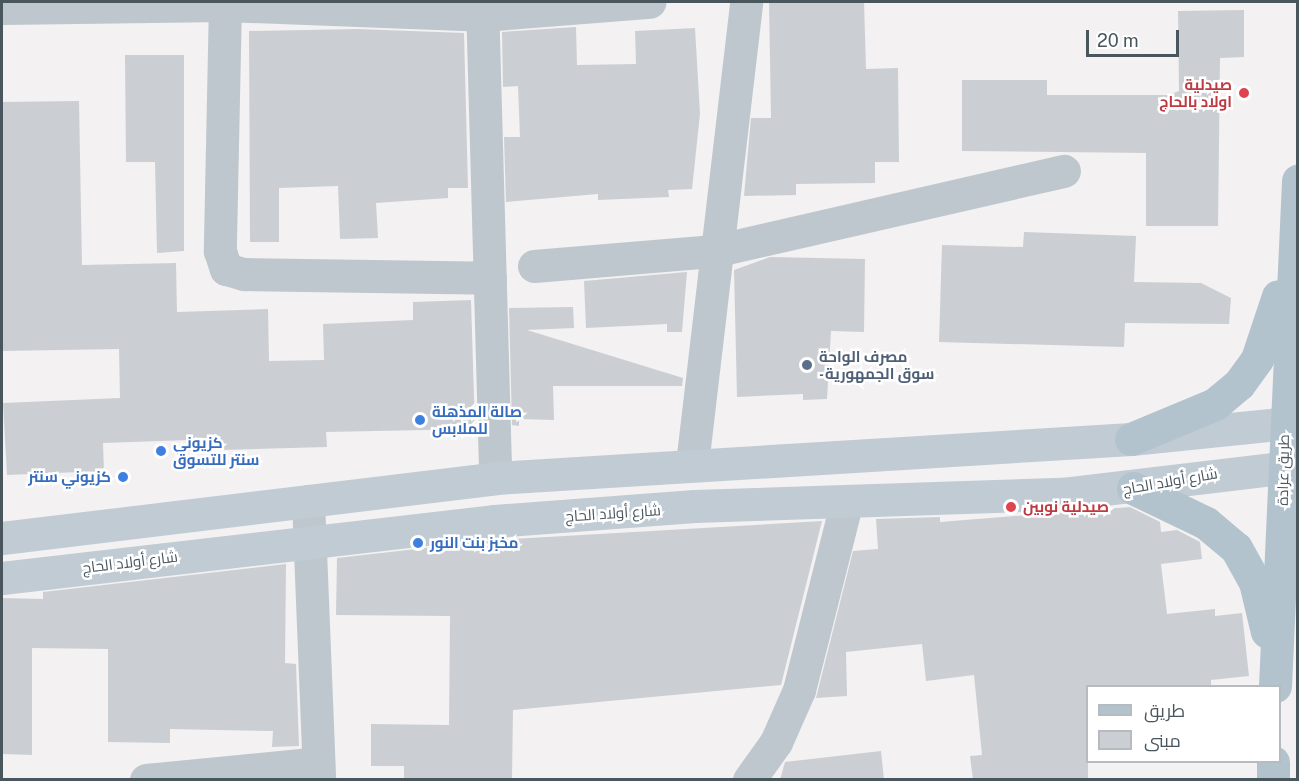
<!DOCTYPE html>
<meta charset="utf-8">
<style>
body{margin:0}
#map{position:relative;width:1299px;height:781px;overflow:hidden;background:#f3f1f1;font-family:"Public Sans",Cairo,sans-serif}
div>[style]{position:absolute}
.building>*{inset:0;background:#cbcfd3}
.minor>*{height:33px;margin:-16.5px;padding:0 16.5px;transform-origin:16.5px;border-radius:16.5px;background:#bdc7cd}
.secondary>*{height:33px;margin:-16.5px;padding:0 16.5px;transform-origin:16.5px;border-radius:16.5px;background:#c0cbd4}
.primary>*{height:33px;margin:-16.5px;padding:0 16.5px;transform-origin:16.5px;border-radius:16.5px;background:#b2c3ce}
.dots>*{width:16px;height:16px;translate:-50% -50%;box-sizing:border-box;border:3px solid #fff;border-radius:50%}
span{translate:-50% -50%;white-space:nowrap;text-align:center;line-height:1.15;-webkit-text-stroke:5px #fff;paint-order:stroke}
.health-label{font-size:15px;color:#be3a42;font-weight:700}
.right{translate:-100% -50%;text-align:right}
.left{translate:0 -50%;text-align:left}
.service-label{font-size:15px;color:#4e5e75;font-weight:700}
.shop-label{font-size:15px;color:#366cbe;font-weight:700}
.street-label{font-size:15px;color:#49565e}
.frame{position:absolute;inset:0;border:3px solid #49565e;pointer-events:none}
.legend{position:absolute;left:1086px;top:685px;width:195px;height:78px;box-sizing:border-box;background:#fff;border:2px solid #b6bbbf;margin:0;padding:8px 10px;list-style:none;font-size:18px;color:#49565e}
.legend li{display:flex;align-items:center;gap:12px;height:30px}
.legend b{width:30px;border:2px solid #b6bbbf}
.scale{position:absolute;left:1086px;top:30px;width:93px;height:27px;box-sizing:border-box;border:3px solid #49565e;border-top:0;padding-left:8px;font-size:18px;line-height:21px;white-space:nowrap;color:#49565e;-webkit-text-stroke:4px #fff;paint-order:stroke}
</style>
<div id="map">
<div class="building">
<div style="clip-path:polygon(769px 2px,864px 2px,866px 69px,898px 68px,899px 162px,875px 162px,875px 183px,796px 184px,796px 195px,744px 196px,751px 118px,771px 118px)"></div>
<div style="clip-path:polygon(1244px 10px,1244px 57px,1220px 58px,1218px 226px,1146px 226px,1146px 153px,962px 151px,962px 80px,1047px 80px,1047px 95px,1168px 95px,1179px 91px,1178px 11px)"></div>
<div style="clip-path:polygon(576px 27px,577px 65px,636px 64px,635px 31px,695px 28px,700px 114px,692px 189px,668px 190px,669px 197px,598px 200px,598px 194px,506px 202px,504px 137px,520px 137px,518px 86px,503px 87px,502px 32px)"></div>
<div style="clip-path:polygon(358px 29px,464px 33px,468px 188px,448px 188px,448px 198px,376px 203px,378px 238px,340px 239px,338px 186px,279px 188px,279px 242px,250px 242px,249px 31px)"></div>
<div style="clip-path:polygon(125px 55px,184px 55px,184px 251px,157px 253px,155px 162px,126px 162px)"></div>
<div style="clip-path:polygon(79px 101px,82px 265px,176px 263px,177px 312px,268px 309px,269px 361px,324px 360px,323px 324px,413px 320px,413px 302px,471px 300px,475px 429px,326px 432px,327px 447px,189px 451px,189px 440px,103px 443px,104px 471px,7px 475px,3px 403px,120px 398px,119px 349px,2px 351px,2px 102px)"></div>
<div style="clip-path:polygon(1024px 232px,1136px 236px,1134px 282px,1201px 283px,1231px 298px,1229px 324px,1125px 323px,1124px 347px,939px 342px,942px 245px,1023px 247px)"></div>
<div style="clip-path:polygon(770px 257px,865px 259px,864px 332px,831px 331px,827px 399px,803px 400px,803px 394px,737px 397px,734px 270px)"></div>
<div style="clip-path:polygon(687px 272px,682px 332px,667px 332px,667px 324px,586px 328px,584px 281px)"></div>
<div style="clip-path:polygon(573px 307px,574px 328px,527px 330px,683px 378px,682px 386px,553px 386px,554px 420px,519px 419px,519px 426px,512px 425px,509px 308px)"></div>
<div style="clip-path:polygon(1130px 507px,1160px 522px,1161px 532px,1177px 530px,1200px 542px,1202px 559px,1161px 564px,1167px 614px,1215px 609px,1215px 616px,1242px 613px,1249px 676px,1211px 680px,1211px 687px,1088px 687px,1088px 780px,973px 780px,970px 756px,982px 755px,974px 675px,926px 681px,922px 644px,846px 652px,847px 696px,816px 698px,853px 551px,878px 549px,876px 519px,940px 517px,940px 522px)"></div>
<div style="clip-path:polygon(822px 521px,781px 685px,513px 710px,512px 780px,404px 780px,404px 766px,371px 766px,371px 724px,449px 725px,450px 616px,336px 615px,337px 558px,496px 540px)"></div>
<div style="clip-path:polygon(286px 564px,285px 663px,296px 664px,299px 746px,272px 747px,273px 731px,170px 729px,170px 743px,108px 742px,108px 649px,32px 648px,32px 755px,2px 754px,2px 598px,43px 599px,43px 592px)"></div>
<div style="clip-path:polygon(881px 751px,884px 780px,780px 780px,785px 762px)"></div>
</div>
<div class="minor">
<div style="left:225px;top:2px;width:249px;rotate:91.2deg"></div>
<div style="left:220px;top:251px;width:19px;rotate:72deg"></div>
<div style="left:226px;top:269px;width:19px;rotate:16deg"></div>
<div style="left:244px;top:274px;width:246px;rotate:0.9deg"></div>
<div style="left:482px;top:2px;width:476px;rotate:88.4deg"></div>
<div style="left:2px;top:8px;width:223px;rotate:-0.8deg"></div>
<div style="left:225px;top:5px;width:257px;rotate:2.2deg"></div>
<div style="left:482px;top:15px;width:168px;rotate:-4.5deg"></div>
<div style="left:534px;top:266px;width:181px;rotate:-4.8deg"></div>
<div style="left:714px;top:251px;width:359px;rotate:-12.9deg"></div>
<div style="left:692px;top:464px;width:465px;rotate:-83.3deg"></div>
<div style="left:308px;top:501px;width:279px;rotate:87.7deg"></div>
<div style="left:146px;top:780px;width:173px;rotate:-5.6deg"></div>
<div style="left:749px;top:780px;width:47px;rotate:-54.6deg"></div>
<div style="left:776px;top:742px;width:57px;rotate:-66.1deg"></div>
<div style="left:799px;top:690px;width:192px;rotate:-75.8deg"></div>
</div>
<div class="secondary">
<div style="left:2px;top:538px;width:497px;rotate:-6.9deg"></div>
<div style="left:495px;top:478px;width:637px;rotate:-3.51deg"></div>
<div style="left:1131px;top:439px;width:168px;rotate:-5.8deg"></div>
<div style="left:2px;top:578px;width:495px;rotate:-6.6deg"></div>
<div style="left:494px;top:521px;width:201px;rotate:-4.3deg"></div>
<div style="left:694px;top:506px;width:369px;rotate:-1.9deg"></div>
<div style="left:1063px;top:494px;width:237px;rotate:-6.8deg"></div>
</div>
<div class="primary">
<div style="left:1131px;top:439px;width:91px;rotate:-22.6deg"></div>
<div style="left:1215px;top:404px;width:31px;rotate:-40deg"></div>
<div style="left:1239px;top:384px;width:31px;rotate:-54deg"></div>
<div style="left:1257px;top:359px;width:66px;rotate:-71.6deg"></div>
<div style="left:1133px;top:488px;width:81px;rotate:25.6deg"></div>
<div style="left:1206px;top:523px;width:39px;rotate:40deg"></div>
<div style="left:1236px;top:548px;width:39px;rotate:61deg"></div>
<div style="left:1255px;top:582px;width:51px;rotate:76.5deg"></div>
<div style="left:1275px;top:686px;width:506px;rotate:-87.39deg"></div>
<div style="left:1273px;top:780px;width:18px;rotate:-90deg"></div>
</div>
<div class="dots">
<div style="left:1244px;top:93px;background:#e0444e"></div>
<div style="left:807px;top:365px;background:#5c6f8a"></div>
<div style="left:420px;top:420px;background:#3f7fe0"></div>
<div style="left:161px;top:451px;background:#3f7fe0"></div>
<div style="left:123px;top:477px;background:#3f7fe0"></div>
<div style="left:1011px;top:507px;background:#e0444e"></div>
<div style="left:418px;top:543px;background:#3f7fe0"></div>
</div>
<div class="health-label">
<span class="right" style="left:1232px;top:93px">صيدلية<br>اولاد بالحاج</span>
<span class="left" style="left:1023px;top:507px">صيدلية نوبين</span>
</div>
<div class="service-label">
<span class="left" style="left:819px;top:365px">مصرف الواحة<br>-سوق الجمهورية</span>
</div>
<div class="shop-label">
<span class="left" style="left:432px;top:420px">صالة المذهلة<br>للملابس</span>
<span class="left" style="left:173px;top:451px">كزيوني<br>سنتر للتسوق</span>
<span class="right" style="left:111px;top:477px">كزيوني سنتر</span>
<span class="left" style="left:430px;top:543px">مخبز بنت النور</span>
</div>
<div class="street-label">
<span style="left:1283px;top:470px;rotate:-89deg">طريق عرادة</span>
<span style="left:1170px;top:481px;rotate:-10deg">شارع أولاد الحاج</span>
<span style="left:613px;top:513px;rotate:-4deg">شارع أولاد الحاج</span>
<span style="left:130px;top:562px;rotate:-7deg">شارع أولاد الحاج</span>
</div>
<div class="frame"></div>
<ul class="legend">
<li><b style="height:8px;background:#b2c3ce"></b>طريق</li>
<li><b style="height:16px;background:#cbcfd3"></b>مبنى</li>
</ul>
<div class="scale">20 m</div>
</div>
